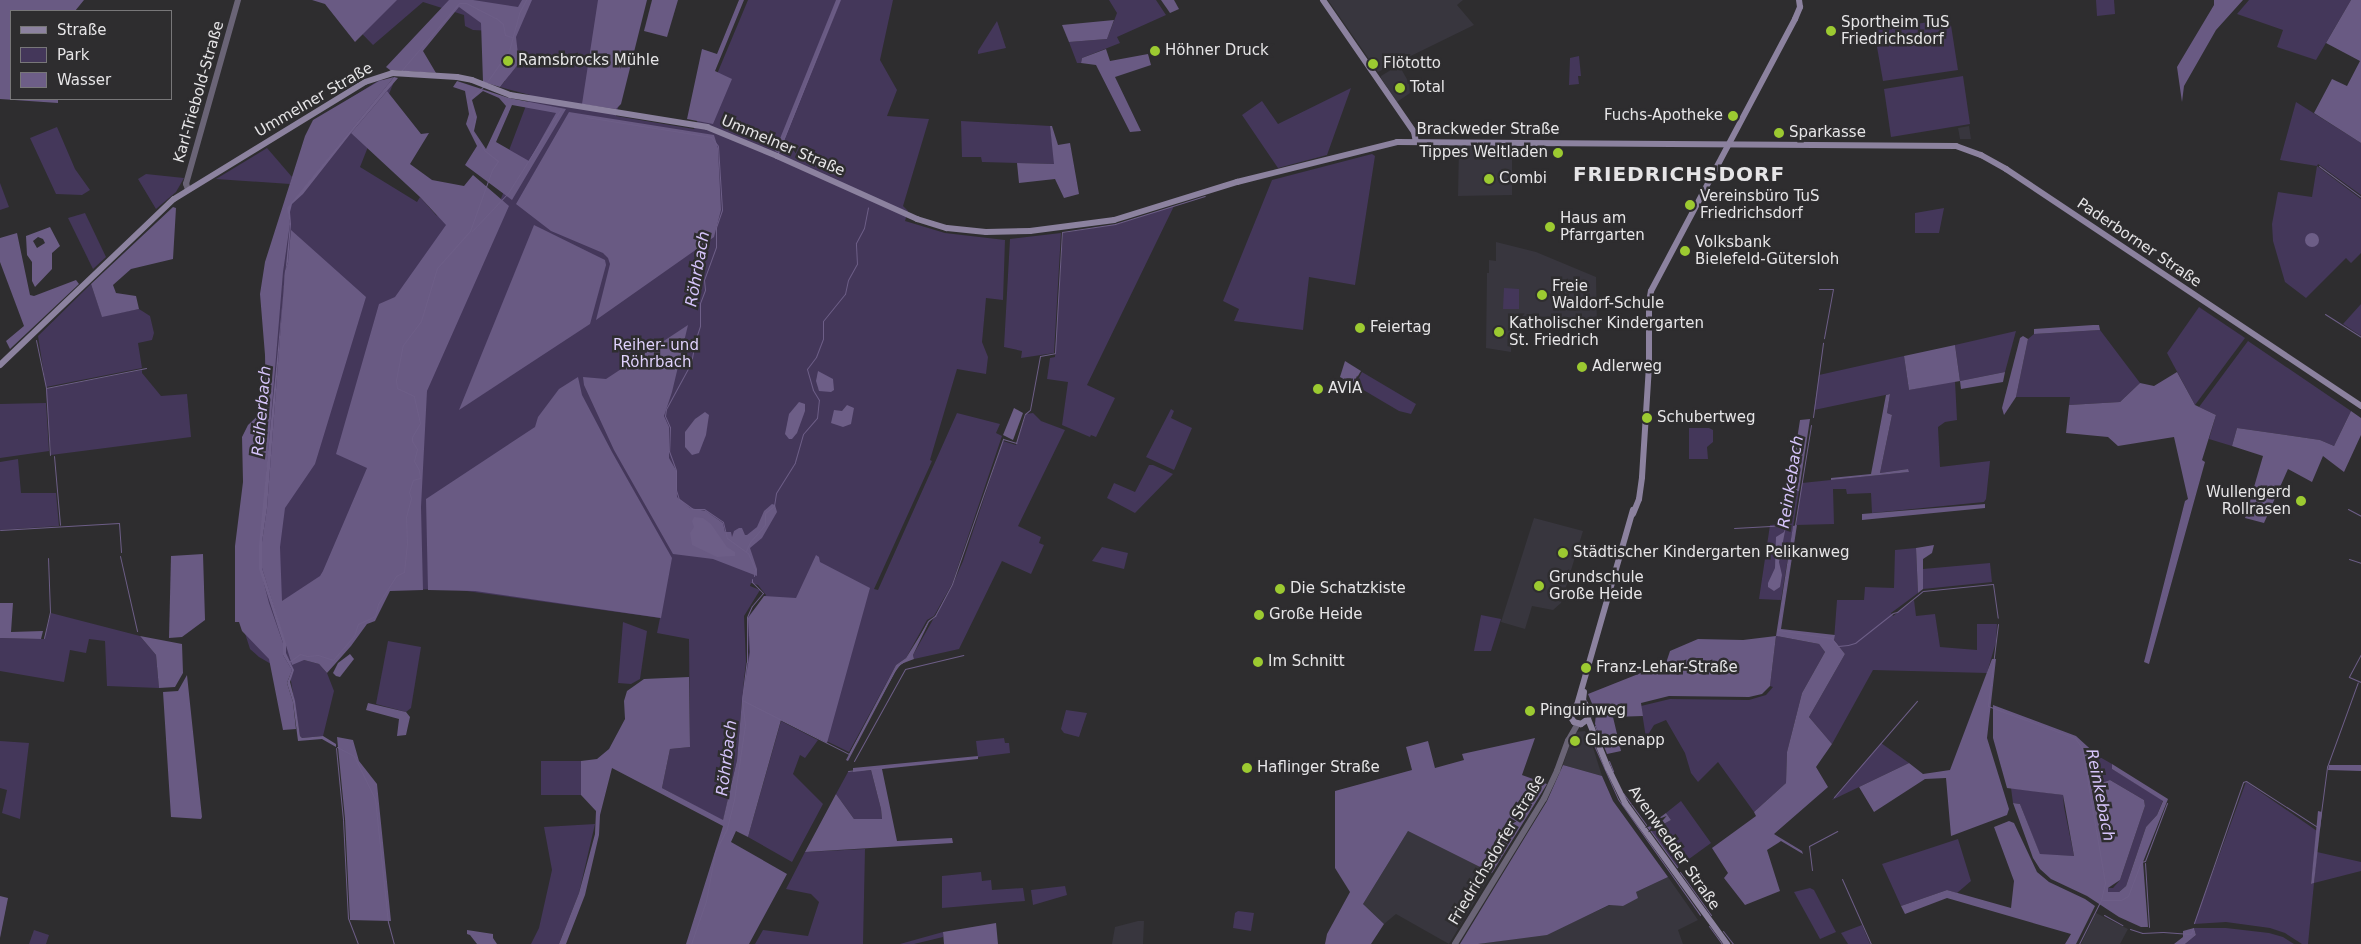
<!DOCTYPE html>
<meta charset="utf-8">
<style>
body{margin:0}
#map{position:relative;width:2361px;height:944px;overflow:hidden;background:#2e2d2f;font-family:"DejaVu Sans",sans-serif}
div>[style]{position:absolute}
.built>*{inset:0;background:#38363e}
.green>*{inset:0;background:#44375a}
.forest>*{inset:0;background:#695a83}
.water>*{inset:0;background:#6d5e87}
.round{border-radius:50%}
.stream>*{height:1px;margin:-0.5px;padding:0 0.5px;transform-origin:0.5px;border-radius:0.5px;background:#6d5e87}
.tertiary>*{height:5.5px;margin:-2.75px;padding:0 2.75px;transform-origin:2.75px;border-radius:2.75px;background:#6a6476}
.secondary>*{height:6px;margin:-3px;padding:0 3px;transform-origin:3px;border-radius:3px;background:#8c829f}
.dots>*{width:14px;height:14px;translate:-50% -50%;box-sizing:border-box;border:2px solid #2e2d2f;border-radius:50%}
span{translate:-50% -50%;white-space:nowrap;text-align:center;line-height:1.15;-webkit-text-stroke:5px #2e2d2f;paint-order:stroke}
.poi-label{font-size:15px;color:#e6e5e7}
.left{translate:0 -50%;text-align:left}
.right{translate:-100% -50%;text-align:right}
.street-label{font-size:15px;color:#e6e5e7}
.park-label{font-size:15px;color:#dfd1fb}
.water-label{font-size:16px;color:#d6c4fb;font-style:italic}
.district-label{font-size:20px;color:#e6e5e7;font-weight:700;letter-spacing:1px}
.legend{position:absolute;left:10px;top:10px;width:162px;height:90px;box-sizing:border-box;background:#2e2d2f;border:1px solid #787779;margin:0;padding:6px 9px;list-style:none;font-size:15px;color:#e6e5e7}
.legend li{display:flex;align-items:center;gap:10px;height:25px}
.legend b{width:25px;border:1px solid #787779}
</style>
<div id="map">
<div class="built">
<div style="clip-path:polygon(1328px 0,1463px 0,1457px 5px,1474px 25px,1378px 72px)"></div>
<div style="clip-path:polygon(1399px 65px,1409px 83px,1410px 93px,1397px 102px,1381px 78px,1381px 76px)"></div>
<div style="clip-path:polygon(1969px 126px,1971px 139px,1960px 139px,1958px 128px)"></div>
<div style="clip-path:polygon(1459px 146px,1512px 146px,1512px 195px,1458px 196px)"></div>
<div style="clip-path:polygon(1496px 242px,1536px 252px,1596px 277px,1597px 328px,1557px 328px,1557px 317px,1511px 316px,1511px 352px,1486px 348px,1487px 273px,1489px 273px,1489px 260px,1496px 261px)"></div>
<div style="clip-path:polygon(1534px 518px,1583px 531px,1561px 603px,1553px 610px,1532px 606px,1525px 629px,1501px 622px)"></div>
<div style="clip-path:polygon(1585px 731px,1590px 738px,1602px 776px,1563px 765px,1574px 732px)"></div>
<div style="clip-path:polygon(1408px 831px,1492px 873px,1449px 944px,1396px 914px,1384px 924px,1363px 904px)"></div>
<div style="clip-path:polygon(1668px 877px,1698px 920px,1678px 930px,1683px 944px,1477px 944px,1547px 934px,1610px 905px,1623px 906px,1636px 892px)"></div>
<div style="clip-path:polygon(2096px 913px,2128px 929px,2120px 944px,2081px 944px)"></div>
<div style="clip-path:polygon(1138px 921px,1144px 921px,1143px 944px,1112px 944px,1115px 927px)"></div>
</div>
<div class="green">
<div style="clip-path:polygon(evenodd,318px 0,645px 0,616px 116px,694px 129px,748px 0,893px 0,880px 60px,897px 90px,887px 116px,929px 119px,903px 206px,908px 211px,905px 221px,945px 233px,1005px 240px,1003px 300px,986px 298px,982px 342px,988px 357px,986px 374px,957px 369px,930px 460px,932px 461px,874px 589px,878px 590px,957px 413px,1000px 424px,996px 433px,1002px 436px,952px 584px,934px 616px,927px 620px,906px 658px,896px 665px,849px 752px,742px 700px,737px 760px,723px 821px,662px 788px,670px 749px,690px 747px,689px 639px,657px 633px,660px 618px,452px 589px,389px 590px,304px 660px,319px 664px,327px 673px,334px 691px,323px 736px,302px 738px,300px 736px,290px 675px,259px 657px,250px 649px,243px 627px,249px 425px,270px 404px,263px 279px,313px 122px,381px 79px,393px 84px,360px 167px,417px 202px,420px 197px,436px 215px,483px 242px,509px 179px,500px 174px,530px 95px,500px 87px,505px 81px,491px 31px,473px 30px,465px 26px,464px 15px,423px 2px,373px 45px,333px 4px,318px 0,751px 583px,758px 585px,766px 595px,747px 618px,749px 652px,743px 689px,746px 662px,744px 616px,760px 590px,750px 586px,751px 583px)"></div>
<div style="clip-path:polygon(1109px 0,1156px 0,1166px 15px,1117px 37px,1120px 43px,1082px 58px,1081px 63px,1077px 63px,1069px 42px,1107px 39px,1117px 13px)"></div>
<div style="clip-path:polygon(2096px 0,2114px 0,2115px 14px,2097px 16px)"></div>
<div style="clip-path:polygon(2249px 0,2351px 0,2316px 60px,2277px 47px,2283px 30px,2237px 14px)"></div>
<div style="clip-path:polygon(1950px 19px,1958px 70px,1883px 81px,1874px 30px)"></div>
<div style="clip-path:polygon(997px 21px,1006px 48px,978px 54px,978px 51px)"></div>
<div style="clip-path:polygon(1579px 56px,1581px 76px,1578px 76px,1579px 84px,1569px 85px,1570px 58px)"></div>
<div style="clip-path:polygon(1963px 76px,1970px 124px,1891px 137px,1884px 89px)"></div>
<div style="clip-path:polygon(1351px 88px,1327px 155px,1278px 168px,1242px 115px,1262px 101px,1278px 124px)"></div>
<div style="clip-path:polygon(2296px 102px,2361px 143px,2361px 195px,2318px 164px,2317px 166px,2361px 199px,2361px 253px,2351px 263px,2346px 258px,2306px 298px,2285px 282px,2273px 241px,2272px 224px,2278px 192px,2312px 197px,2317px 166px,2280px 160px)"></div>
<div style="clip-path:polygon(961px 121px,1050px 126px,1055px 164px,982px 162px,981px 157px,962px 157px)"></div>
<div style="clip-path:polygon(57px 127px,75px 169px,90px 190px,82px 195px,56px 194px,30px 138px)"></div>
<div style="clip-path:polygon(267px 148px,292px 177px,290px 184px,216px 179px)"></div>
<div style="clip-path:polygon(1372px 154px,1375px 156px,1355px 285px,1309px 277px,1303px 330px,1234px 321px,1239px 309px,1223px 301px,1272px 180px)"></div>
<div style="clip-path:polygon(146px 174px,184px 178px,176px 192px,156px 209px,138px 179px)"></div>
<div style="clip-path:polygon(0 183px,9px 207px,0 210px)"></div>
<div style="clip-path:polygon(1174px 206px,1087px 385px,1115px 398px,1096px 437px,1091px 435px,1090px 437px,1062px 425px,1068px 382px,1047px 379px,1050px 358px,1055px 357px,1063px 233px,1118px 224px)"></div>
<div style="clip-path:polygon(1944px 208px,1939px 233px,1915px 233px,1915px 213px)"></div>
<div style="clip-path:polygon(85px 213px,106px 257px,93px 269px,68px 218px)"></div>
<div style="clip-path:polygon(1061px 233px,1054px 353px,1021px 358px,1022px 351px,1004px 347px,1010px 239px)"></div>
<div style="clip-path:polygon(91px 284px,102px 316px,139px 309px,150px 316px,154px 333px,152px 340px,138px 343px,142px 368px,46px 387px,38px 336px)"></div>
<div style="clip-path:polygon(1504px 288px,1519px 289px,1519px 309px,1503px 309px)"></div>
<div style="clip-path:polygon(2361px 304px,2361px 336px,2343px 324px)"></div>
<div style="clip-path:polygon(2199px 307px,2245px 338px,2195px 405px,2167px 353px)"></div>
<div style="clip-path:polygon(2100px 330px,2140px 383px,2120px 402px,2069px 405px,2070px 397px,2016px 397px,2028px 339px,2034px 334px)"></div>
<div style="clip-path:polygon(2016px 331px,2005px 372px,1960px 381px,1955px 345px)"></div>
<div style="clip-path:polygon(2248px 341px,2351px 411px,2334px 446px,2320px 440px,2237px 428px,2232px 446px,2209px 439px,2216px 415px,2199px 407px)"></div>
<div style="clip-path:polygon(1904px 356px,1909px 390px,1955px 381px,1957px 420px,1945px 422px,1938px 427px,1940px 467px,1990px 461px,1986px 499px,1984px 502px,1872px 513px,1871px 493px,1847px 494px,1846px 489px,1833px 489px,1834px 524px,1796px 525px,1802px 483px,1908px 472px,1908px 469px,1880px 473px,1892px 415px,1887px 413px,1890px 394px,1814px 410px,1819px 375px)"></div>
<div style="clip-path:polygon(142px 370px,142px 373px,161px 396px,187px 394px,191px 437px,51px 455px,46px 389px)"></div>
<div style="clip-path:polygon(1362px 372px,1416px 404px,1411px 414px,1399px 411px,1355px 385px)"></div>
<div style="clip-path:polygon(46px 403px,49px 451px,0 458px,0 404px)"></div>
<div style="clip-path:polygon(1171px 409px,1174px 411px,1171px 418px,1192px 428px,1174px 470px,1146px 457px)"></div>
<div style="clip-path:polygon(1033px 413px,1041px 421px,1065px 430px,1018px 526px,1041px 537px,1039px 543px,1044px 545px,1031px 574px,1002px 561px,959px 649px,914px 659px,913px 655px,953px 584px,963px 561px,1003px 441px,1016px 445px,1026px 414px)"></div>
<div style="clip-path:polygon(1689px 428px,1709px 428px,1713px 430px,1713px 442px,1707px 447px,1708px 459px,1689px 459px)"></div>
<div style="clip-path:polygon(18px 459px,21px 493px,56px 493px,59px 526px,0 530px,0 462px)"></div>
<div style="clip-path:polygon(1149px 465px,1153px 465px,1173px 474px,1135px 513px,1107px 498px,1114px 483px,1135px 492px)"></div>
<div style="clip-path:polygon(1789px 491px,1799px 491px,1781px 600px,1759px 599px,1770px 525px,1784px 524px)"></div>
<div style="clip-path:polygon(1102px 547px,1128px 553px,1124px 569px,1092px 561px)"></div>
<div style="clip-path:polygon(1916px 548px,1918px 593px,1891px 613px,1893px 616px,1914px 600px,1916px 616px,1935px 614px,1940px 647px,1977px 650px,1977px 624px,1997px 624px,1996px 642px,1987px 673px,1873px 670px,1832px 744px,1809px 717px,1845px 654px,1834px 640px,1837px 600px,1864px 600px,1865px 587px,1894px 588px,1895px 550px)"></div>
<div style="clip-path:polygon(1990px 563px,1992px 582px,1923px 589px,1923px 569px)"></div>
<div style="clip-path:polygon(51px 613px,140px 636px,156px 655px,159px 688px,107px 686px,105px 641px,89px 639px,86px 653px,70px 650px,64px 682px,0 671px,0 638px,44px 639px)"></div>
<div style="clip-path:polygon(1481px 615px,1501px 619px,1491px 651px,1474px 651px)"></div>
<div style="clip-path:polygon(623px 622px,647px 631px,640px 679px,631px 684px,618px 683px)"></div>
<div style="clip-path:polygon(1776px 636px,1819px 644px,1825px 652px,1802px 693px,1787px 752px,1786px 783px,1754px 812px,1718px 762px,1698px 782px,1691px 773px,1685px 753px,1666px 720px,1654px 725px,1646px 738px,1641px 706px,1670px 699px,1749px 700px,1766px 695px,1773px 687px,1770px 686px)"></div>
<div style="clip-path:polygon(388px 641px,421px 647px,411px 708px,406px 712px,376px 704px)"></div>
<div style="clip-path:polygon(1066px 710px,1087px 713px,1079px 737px,1064px 733px,1061px 729px)"></div>
<div style="clip-path:polygon(781px 721px,818px 740px,805px 758px,800px 755px,793px 774px,823px 804px,792px 862px,748px 837px)"></div>
<div style="clip-path:polygon(1004px 738px,1005px 743px,1009px 743px,1010px 753px,978px 757px,976px 741px)"></div>
<div style="clip-path:polygon(0 741px,29px 743px,20px 819px,2px 813px,7px 790px,0 788px)"></div>
<div style="clip-path:polygon(1881px 743px,1909px 763px,1832px 800px)"></div>
<div style="clip-path:polygon(2098px 756px,2112px 764px,2112px 769px,2163px 800px,2157px 815px,2146px 827px,2126px 886px,2119px 892px,2107px 892px,2108px 888px,2113px 888px,2120px 880px,2145px 806px,2144px 800px,2110px 780px,2104px 782px,2093px 790px,2088px 769px)"></div>
<div style="clip-path:polygon(541px 761px,581px 761px,581px 795px,541px 795px)"></div>
<div style="clip-path:polygon(871px 770px,881px 809px,882px 819px,854px 819px,836px 794px,848px 772px)"></div>
<div style="clip-path:polygon(2246px 782px,2317px 831px,2311px 884px,2314px 883px,2317px 852px,2361px 862px,2361px 871px,2314px 883px,2308px 944px,2302px 944px,2285px 933px,2270px 928px,2226px 922px,2194px 924px)"></div>
<div style="clip-path:polygon(2011px 788px,2063px 795px,2064px 807px,2074px 856px,2040px 855px,2020px 804px,2013px 803px)"></div>
<div style="clip-path:polygon(1681px 801px,1711px 843px,1678px 867px,1651px 831px,1671px 820px,1666px 813px)"></div>
<div style="clip-path:polygon(595px 824px,579px 893px,559px 944px,531px 944px,539px 928px,552px 870px,544px 827px)"></div>
<div style="clip-path:polygon(1958px 839px,1971px 881px,1957px 893px,1947px 890px,1901px 906px,1882px 864px)"></div>
<div style="clip-path:polygon(865px 849px,863px 944px,755px 944px,763px 930px,808px 936px,819px 902px,811px 894px,786px 889px,805px 852px)"></div>
<div style="clip-path:polygon(981px 872px,982px 881px,991px 880px,992px 890px,1023px 888px,1025px 901px,942px 908px,942px 876px)"></div>
<div style="clip-path:polygon(1065px 886px,1067px 895px,1033px 905px,1031px 890px)"></div>
<div style="clip-path:polygon(1810px 888px,1814px 890px,1836px 932px,1820px 939px,1794px 892px)"></div>
<div style="clip-path:polygon(1238px 911px,1254px 913px,1251px 931px,1233px 928px,1235px 913px)"></div>
<div style="clip-path:polygon(1862px 925px,1870px 944px,1848px 944px,1841px 933px)"></div>
<div style="clip-path:polygon(2194px 928px,2226px 928px,2269px 933px,2283px 937px,2294px 944px,2185px 944px,2196px 935px)"></div>
<div style="clip-path:polygon(34px 930px,49px 935px,46px 944px,29px 944px)"></div>
<div style="clip-path:polygon(943px 932px,943px 937px,914px 944px,900px 944px)"></div>
</div>
<div class="forest">
<div style="clip-path:polygon(0 0,84px 0,75px 11px,11px 11px,11px 99px,58px 99px,58px 103px,0 99px)"></div>
<div style="clip-path:polygon(312px 0,397px 0,355px 42px,325px 4px)"></div>
<div style="clip-path:polygon(449px 0,473px 0,518px 7px,522px 0,532px 0,516px 37px,519px 63px,500px 87px,483px 82px,481px 23px,459px 7px,423px 51px,436px 73px,390px 70px,386px 67px)"></div>
<div style="clip-path:polygon(598px 0,647px 0,621px 104px,616px 109px,582px 104px)"></div>
<div style="clip-path:polygon(652px 0,678px 0,667px 37px,644px 31px)"></div>
<div style="clip-path:polygon(739px 0,744px 0,715px 71px,732px 79px,713px 124px,687px 119px,702px 49px,717px 54px)"></div>
<div style="clip-path:polygon(836px 0,841px 0,779px 153px,775px 151px)"></div>
<div style="clip-path:polygon(1161px 0,1174px 0,1179px 9px,1170px 13px)"></div>
<div style="clip-path:polygon(2214px 0,2243px 0,2216px 30px,2184px 86px,2182px 102px,2177px 67px,2214px 5px)"></div>
<div style="clip-path:polygon(2351px 0,2361px 0,2361px 143px,2314px 113px,2332px 79px,2347px 86px,2360px 61px,2326px 43px)"></div>
<div style="clip-path:polygon(1114px 20px,1107px 39px,1069px 42px,1062px 25px)"></div>
<div style="clip-path:polygon(1106px 49px,1110px 61px,1148px 54px,1151px 65px,1115px 77px,1141px 131px,1130px 132px,1096px 65px,1081px 63px,1082px 58px)"></div>
<div style="clip-path:polygon(394px 77px,288px 208px,290px 224px,283px 272px,259px 564px,269px 603px,283px 643px,283px 655px,292px 670px,287px 683px,293px 702px,296px 729px,283px 730px,269px 659px,242px 631px,239px 622px,235px 622px,235px 546px,243px 482px,242px 437px,248px 425px,266px 408px,265px 355px,260px 294px,265px 262px,305px 136px,313px 120px,379px 81px)"></div>
<div style="clip-path:polygon(evenodd,457px 81px,509px 98px,566px 109px,512px 200px,465px 165px,477px 146px,466px 124px,469px 114px,465px 91px,453px 87px,457px 81px,483px 91px,499px 98px,506px 106px,486px 149px,474px 131px,477px 117px,472px 100px,483px 91px,457px 81px,512px 105px,556px 113px,529px 161px,496px 142px,512px 105px)"></div>
<div style="clip-path:polygon(387px 91px,421px 134px,429px 133px,410px 164px,432px 180px,464px 186px,473px 175px,509px 206px,427px 391px,421px 507px,423px 590px,390px 591px,375px 621px,367px 624px,351px 646px,327px 673px,319px 664px,304px 660px,292px 665px,262px 568px,262px 542px,267px 508px,285px 271px,288px 262px,291px 230px,366px 297px,315px 464px,285px 508px,280px 547px,282px 601px,320px 576px,323px 571px,367px 468px,336px 454px,379px 304px,395px 297px,446px 225px,420px 197px,351px 133px)"></div>
<div style="clip-path:polygon(569px 112px,714px 135px,718px 148px,721px 210px,714px 237px,596px 320px,610px 264px,608px 258px,603px 253px,551px 231px,516px 204px)"></div>
<div style="clip-path:polygon(1050px 126px,1052px 126px,1058px 145px,1070px 143px,1079px 194px,1064px 198px,1055px 179px,1019px 183px,1017px 163px,1054px 164px)"></div>
<div style="clip-path:polygon(173px 207px,176px 208px,173px 259px,131px 269px,113px 285px,116px 293px,136px 296px,139px 309px,102px 317px,91px 284px)"></div>
<div style="clip-path:polygon(534px 225px,605px 260px,606px 265px,590px 324px,459px 410px)"></div>
<div style="clip-path:polygon(17px 233px,30px 295px,34px 296px,76px 280px,79px 284px,10px 349px,6px 341px,24px 326px,0 262px,0 238px)"></div>
<div style="clip-path:polygon(688px 325px,672px 392px,664px 416px,669px 427px,669px 458px,676px 470px,677px 497px,690px 508px,706px 511px,723px 523px,725px 532px,731px 532px,732px 537px,734px 531px,739px 528px,742px 528px,745px 535px,747px 535px,757px 527px,764px 511px,772px 504px,775px 505px,777px 512px,762px 538px,750px 548px,757px 569px,757px 576px,713px 559px,673px 554px,614px 450px,584px 385px,583px 377px,606px 379px)"></div>
<div style="clip-path:polygon(2093px 325px,2099px 325px,2100px 330px,2034px 334px,2034px 329px)"></div>
<div style="clip-path:polygon(2023px 336px,2028px 339px,2016px 397px,2004px 415px,2002px 408px,2020px 338px)"></div>
<div style="clip-path:polygon(1955px 345px,1960px 381px,2005px 372px,2003px 382px,1961px 389px,1960px 381px,1909px 390px,1904px 356px)"></div>
<div style="clip-path:polygon(1345px 361px,1361px 371px,1353px 384px,1340px 377px)"></div>
<div style="clip-path:polygon(2177px 372px,2195px 405px,2216px 415px,2202px 460px,2205px 462px,2149px 664px,2144px 662px,2185px 501px,2188px 499px,2174px 437px,2118px 446px,2108px 437px,2066px 433px,2069px 405px,2120px 402px,2140px 383px,2154px 386px)"></div>
<div style="clip-path:polygon(578px 377px,582px 395px,612px 452px,672px 558px,661px 618px,475px 591px,428px 590px,426px 499px,535px 427px,538px 417px,559px 389px)"></div>
<div style="clip-path:polygon(1890px 394px,1887px 413px,1892px 415px,1880px 473px,1908px 469px,1909px 472px,1831px 480px,1831px 478px,1871px 474px,1886px 395px)"></div>
<div style="clip-path:polygon(2351px 411px,2361px 418px,2361px 435px,2344px 472px,2323px 456px,2312px 482px,2288px 469px,2264px 523px,2245px 518px,2263px 456px,2232px 446px,2237px 428px,2320px 440px,2334px 446px)"></div>
<div style="clip-path:polygon(1810px 419px,1799px 491px,1789px 491px,1800px 420px)"></div>
<div style="clip-path:polygon(1985px 504px,1985px 508px,1862px 520px,1862px 514px)"></div>
<div style="clip-path:polygon(1797px 525px,1781px 629px,1835px 635px,1834px 640px,1845px 654px,1809px 717px,1832px 744px,1816px 767px,1828px 787px,1774px 834px,1802px 851px,1803px 854px,1781px 841px,1767px 850px,1780px 891px,1745px 905px,1724px 878px,1728px 873px,1712px 848px,1756px 816px,1754px 812px,1786px 783px,1787px 752px,1802px 693px,1825px 652px,1819px 644px,1776px 636px,1770px 686px,1762px 694px,1749px 697px,1669px 696px,1641px 703px,1643px 716px,1613px 717px,1621px 751px,1607px 754px,1595px 724px,1596px 713px,1588px 694px,1666px 663px,1670px 651px,1698px 639px,1743px 640px,1776px 636px,1793px 526px)"></div>
<div style="clip-path:polygon(1934px 545px,1932px 553px,1923px 559px,1923px 589px,1918px 593px,1916px 548px)"></div>
<div style="clip-path:polygon(203px 554px,205px 620px,182px 637px,169px 638px,171px 556px)"></div>
<div style="clip-path:polygon(816px 555px,819px 557px,820px 562px,870px 588px,827px 743px,781px 720px,748px 837px,736px 831px,731px 842px,787px 874px,749px 944px,686px 944px,723px 826px,612px 768px,600px 815px,599px 835px,585px 895px,566px 944px,559px 944px,579px 893px,595px 834px,596px 811px,581px 795px,581px 761px,597px 759px,609px 749px,625px 719px,624px 701px,627px 691px,644px 679px,689px 677px,690px 747px,670px 749px,662px 788px,723px 820px,737px 760px,742px 700px,750px 652px,748px 618px,764px 596px,796px 598px)"></div>
<div style="clip-path:polygon(0 603px,13px 603px,11px 632px,43px 631px,41px 639px,0 638px)"></div>
<div style="clip-path:polygon(931px 618px,913px 655px,914px 659px,901px 664px,895px 672px,848px 761px,846px 760px,896px 665px,906px 658px)"></div>
<div style="clip-path:polygon(140px 636px,182px 644px,183px 673px,175px 687px,159px 688px,156px 655px)"></div>
<div style="clip-path:polygon(1992px 659px,1996px 659px,1987px 738px,2009px 809px,2007px 815px,1951px 836px,1946px 778px,1925px 779px,1874px 812px,1859px 787px,1909px 763px,1923px 774px,1950px 770px)"></div>
<div style="clip-path:polygon(187px 675px,202px 817px,201px 819px,171px 817px,163px 692px,178px 691px)"></div>
<div style="clip-path:polygon(368px 703px,406px 712px,410px 717px,406px 735px,397px 736px,399px 719px,366px 710px)"></div>
<div style="clip-path:polygon(1993px 705px,2076px 736px,2098px 756px,2088px 769px,2093px 790px,2104px 782px,2110px 780px,2144px 800px,2145px 806px,2120px 880px,2108px 888px,2108px 892px,2119px 892px,2126px 886px,2146px 827px,2157px 815px,2163px 801px,2112px 769px,2112px 764px,2168px 799px,2143px 862px,2148px 927px,2141px 927px,2119px 917px,2087px 896px,2051px 879px,2040px 869px,2033px 858px,2013px 803px,2020px 804px,2040px 854px,2074px 856px,2063px 795px,2007px 788px,1993px 738px)"></div>
<div style="clip-path:polygon(337px 737px,353px 740px,359px 761px,377px 784px,391px 921px,350px 920px,345px 819px)"></div>
<div style="clip-path:polygon(1535px 738px,1522px 775px,1547px 784px,1492px 873px,1408px 831px,1363px 904px,1384px 924px,1371px 944px,1325px 944px,1327px 934px,1350px 892px,1335px 868px,1335px 791px,1412px 770px,1406px 747px,1428px 741px,1435px 768px,1464px 760px,1462px 754px)"></div>
<div style="clip-path:polygon(978px 756px,978px 759px,882px 769px,897px 841px,952px 838px,953px 843px,805px 852px,836px 794px,854px 819px,882px 819px,881px 809px,871px 770px,853px 772px,853px 768px)"></div>
<div style="clip-path:polygon(1563px 765px,1602px 776px,1613px 801px,1668px 877px,1636px 892px,1638px 898px,1623px 906px,1609px 905px,1547px 935px,1478px 944px,1460px 944px,1547px 801px)"></div>
<div style="clip-path:polygon(2329px 765px,2361px 765px,2361px 771px,2328px 770px)"></div>
<div style="clip-path:polygon(2318px 811px,2322px 812px,2314px 883px,2311px 884px)"></div>
<div style="clip-path:polygon(1666px 813px,1671px 820px,1651px 831px,1647px 827px)"></div>
<div style="clip-path:polygon(2009px 821px,2014px 823px,2037px 872px,2049px 882px,2085px 899px,2095px 906px,2076px 944px,2065px 944px,2071px 934px,1947px 898px,1905px 914px,1901px 906px,1947px 890px,2011px 908px,2014px 881px,1994px 827px)"></div>
<div style="clip-path:polygon(0 896px,8px 898px,0 938px)"></div>
<div style="clip-path:polygon(996px 923px,998px 944px,944px 944px,943px 932px)"></div>
<div style="clip-path:polygon(2194px 928px,2196px 935px,2185px 944px,2174px 944px,2183px 937px,2183px 931px)"></div>
<div style="clip-path:polygon(467px 930px,493px 934px,493px 938px,497px 944px,477px 944px,470px 935px,467px 934px)"></div>
</div>
<div class="water">
<div style="clip-path:polygon(394px 77px,398px 78px,351px 133px,303px 194px,292px 204px,290px 212px,291px 224px,288px 262px,285px 271px,267px 508px,262px 542px,262px 568px,286px 643px,286px 653px,294px 670px,290px 682px,295px 701px,300px 736px,302px 738px,323px 736px,336px 744px,336px 747px,322px 739px,298px 741px,293px 702px,287px 683px,292px 670px,283px 655px,283px 643px,259px 569px,259px 545px,290px 224px,287px 208px)"></div>
<div style="clip-path:polygon(evenodd,50px 227px,60px 246px,52px 253px,52px 269px,35px 287px,32px 281px,32px 262px,27px 255px,26px 236px,50px 227px,38px 237px,43px 239px,45px 243px,37px 248px,33px 241px,38px 237px)"></div>
<div class="round" style="left:2305px;top:233px;width:14px;height:14px"></div>
<div style="clip-path:polygon(818px 371px,833px 379px,834px 390px,831px 392px,819px 391px,816px 381px)"></div>
<div style="clip-path:polygon(799px 402px,805px 404px,805px 411px,797px 433px,792px 439px,789px 439px,785px 434px,789px 414px)"></div>
<div style="clip-path:polygon(847px 405px,854px 408px,851px 424px,843px 427px,831px 423px,834px 410px,842px 411px)"></div>
<div style="clip-path:polygon(1014px 408px,1023px 413px,1013px 440px,1003px 435px)"></div>
<div style="clip-path:polygon(705px 412px,709px 415px,706px 435px,699px 453px,692px 455px,685px 447px,685px 432px,695px 419px)"></div>
<div style="clip-path:polygon(694px 517px,703px 518px,711px 524px,727px 547px,735px 552px,735px 556px,717px 557px,692px 545px,690px 533px,694px 527px,692px 521px)"></div>
<div style="clip-path:polygon(1786px 526px,1779px 562px,1782px 575px,1780px 587px,1774px 591px,1768px 587px,1768px 583px,1775px 568px,1776px 537px,1784px 532px)"></div>
<div style="clip-path:polygon(350px 654px,354px 659px,340px 677px,336px 676px,333px 673px,338px 663px)"></div>
</div>
<div class="stream">
<div style="left:401px;top:71px;width:89px;rotate:-49.5deg"></div>
<div style="left:459px;top:3px;width:7px"></div>
<div style="left:466px;top:3px;width:34px;rotate:27deg"></div>
<div style="left:496px;top:18px;width:9px;rotate:41deg"></div>
<div style="left:503px;top:24px;width:11px;rotate:80deg"></div>
<div style="left:505px;top:35px;width:7px;rotate:16deg"></div>
<div style="left:487px;top:82px;width:38px;rotate:-55deg"></div>
<div style="left:509px;top:51px;width:39px;rotate:-75deg"></div>
<div style="left:519px;top:13px;width:15px;rotate:-62deg"></div>
<div style="left:586px;top:117px;width:127px;rotate:9.1deg"></div>
<div style="left:711px;top:137px;width:11px;rotate:52deg"></div>
<div style="left:718px;top:146px;width:64px;rotate:86.4deg"></div>
<div style="left:722px;top:210px;width:18px;rotate:109deg"></div>
<div style="left:716px;top:227px;width:20px;rotate:90deg"></div>
<div style="left:716px;top:247px;width:35px;rotate:110deg"></div>
<div style="left:704px;top:280px;width:10px;rotate:84deg"></div>
<div style="left:705px;top:290px;width:14px;rotate:111deg"></div>
<div style="left:700px;top:303px;width:23px;rotate:90deg"></div>
<div style="left:700px;top:326px;width:16px;rotate:108deg"></div>
<div style="left:695px;top:341px;width:22px;rotate:100deg"></div>
<div style="left:691px;top:363px;width:52px;rotate:118.5deg"></div>
<div style="left:666px;top:409px;width:7px;rotate:98deg"></div>
<div style="left:665px;top:416px;width:12px;rotate:66deg"></div>
<div style="left:670px;top:427px;width:24px;rotate:92deg"></div>
<div style="left:669px;top:451px;width:20px;rotate:70deg"></div>
<div style="left:676px;top:470px;width:20px;rotate:90deg"></div>
<div style="left:676px;top:490px;width:9px;rotate:72deg"></div>
<div style="left:679px;top:499px;width:17px;rotate:36deg"></div>
<div style="left:693px;top:509px;width:11px"></div>
<div style="left:704px;top:509px;width:23px;rotate:34deg"></div>
<div style="left:723px;top:522px;width:16px;rotate:76deg"></div>
<div style="left:727px;top:538px;width:26px;rotate:36deg"></div>
<div style="left:748px;top:553px;width:17px;rotate:66deg"></div>
<div style="left:755px;top:569px;width:7px;rotate:98deg"></div>
<div style="left:778px;top:153px;width:165px;rotate:-68.3deg"></div>
<div style="left:2319px;top:166px;width:52px;rotate:36.4deg"></div>
<div style="left:472px;top:231px;width:52px;rotate:-46.5deg"></div>
<div style="left:508px;top:193px;width:99px;rotate:-57.8deg"></div>
<div style="left:1819px;top:289px;width:14px"></div>
<div style="left:1833px;top:289px;width:50px;rotate:100.4deg"></div>
<div style="left:2325px;top:314px;width:43px;rotate:32.6deg"></div>
<div style="left:36px;top:340px;width:49px;rotate:78.2deg"></div>
<div style="left:46px;top:388px;width:67px;rotate:86.6deg"></div>
<div style="left:46px;top:388px;width:102px;rotate:-11.3deg"></div>
<div style="left:1813px;top:417px;width:75px;rotate:-82.3deg"></div>
<div style="left:1811px;top:425px;width:208px;rotate:99.1deg"></div>
<div style="left:1778px;top:630px;width:54px;rotate:8.6deg"></div>
<div style="left:1831px;top:638px;width:11px;rotate:49deg"></div>
<div style="left:1838px;top:646px;width:10px;rotate:-6deg"></div>
<div style="left:1848px;top:645px;width:7px;rotate:-16deg"></div>
<div style="left:1855px;top:643px;width:48px;rotate:-38.3deg"></div>
<div style="left:1893px;top:613px;width:4px;rotate:-14deg"></div>
<div style="left:1897px;top:612px;width:33px;rotate:-39deg"></div>
<div style="left:1923px;top:591px;width:70px;rotate:-5.7deg"></div>
<div style="left:1993px;top:584px;width:34px;rotate:82deg"></div>
<div style="left:54px;top:456px;width:69px;rotate:85deg"></div>
<div style="left:2348px;top:509px;width:15px;rotate:28deg"></div>
<div style="left:1734px;top:528px;width:53px;rotate:-3.2deg"></div>
<div style="left:1787px;top:525px;width:42px;rotate:-76.3deg"></div>
<div style="left:1797px;top:484px;width:34px;rotate:-83deg"></div>
<div style="left:0;top:530px;width:119px;rotate:-3.4deg"></div>
<div style="left:119px;top:523px;width:29px;rotate:86deg"></div>
<div style="left:746px;top:551px;width:10px;rotate:-66deg"></div>
<div style="left:750px;top:542px;width:23px;rotate:-49deg"></div>
<div style="left:765px;top:525px;width:12px;rotate:-90deg"></div>
<div style="left:765px;top:513px;width:11px;rotate:-38deg"></div>
<div style="left:774px;top:506px;width:13px;rotate:-81deg"></div>
<div style="left:776px;top:493px;width:36px;rotate:-58deg"></div>
<div style="left:795px;top:462px;width:29px;rotate:-74deg"></div>
<div style="left:803px;top:434px;width:21px;rotate:-49deg"></div>
<div style="left:817px;top:418px;width:18px;rotate:-84deg"></div>
<div style="left:819px;top:400px;width:12px;rotate:-121deg"></div>
<div style="left:813px;top:390px;width:22px;rotate:-106deg"></div>
<div style="left:807px;top:369px;width:15px;rotate:-53deg"></div>
<div style="left:816px;top:357px;width:19px;rotate:-69deg"></div>
<div style="left:823px;top:339px;width:18px;rotate:-90deg"></div>
<div style="left:823px;top:321px;width:35px;rotate:-51deg"></div>
<div style="left:845px;top:294px;width:14px;rotate:-78deg"></div>
<div style="left:848px;top:280px;width:18px;rotate:-61deg"></div>
<div style="left:857px;top:264px;width:21px;rotate:-93deg"></div>
<div style="left:856px;top:243px;width:17px;rotate:-62deg"></div>
<div style="left:864px;top:228px;width:21px;rotate:-79deg"></div>
<div style="left:120px;top:556px;width:77px;rotate:77.2deg"></div>
<div style="left:2349px;top:559px;width:13px;rotate:18deg"></div>
<div style="left:1998px;top:624px;width:83px;rotate:97deg"></div>
<div style="left:1988px;top:706px;width:93px;rotate:20.2deg"></div>
<div style="left:2075px;top:738px;width:12px;rotate:55deg"></div>
<div style="left:2082px;top:748px;width:137px;rotate:80.3deg"></div>
<div style="left:2105px;top:883px;width:17px;rotate:103deg"></div>
<div style="left:2101px;top:900px;width:49px;rotate:116.6deg"></div>
<div style="left:44px;top:638px;width:27px;rotate:-77deg"></div>
<div style="left:50px;top:612px;width:54px;rotate:-92.1deg"></div>
<div style="left:2361px;top:654px;width:26px;rotate:118deg"></div>
<div style="left:2349px;top:677px;width:13px;rotate:23deg"></div>
<div style="left:289px;top:662px;width:14px;rotate:-36deg"></div>
<div style="left:300px;top:654px;width:7px;rotate:16deg"></div>
<div style="left:307px;top:656px;width:11px;rotate:-5deg"></div>
<div style="left:318px;top:655px;width:16px;rotate:18deg"></div>
<div style="left:333px;top:660px;width:32px;rotate:-49deg"></div>
<div style="left:354px;top:636px;width:13px;rotate:-72deg"></div>
<div style="left:358px;top:624px;width:19px;rotate:-25deg"></div>
<div style="left:375px;top:616px;width:12px;rotate:-76deg"></div>
<div style="left:378px;top:604px;width:33px;rotate:-57deg"></div>
<div style="left:396px;top:576px;width:9px;rotate:-27deg"></div>
<div style="left:404px;top:572px;width:28px;rotate:-84deg"></div>
<div style="left:407px;top:544px;width:27px;rotate:-92deg"></div>
<div style="left:406px;top:517px;width:20px;rotate:-75deg"></div>
<div style="left:411px;top:498px;width:6px;rotate:-108deg"></div>
<div style="left:409px;top:492px;width:13px;rotate:-72deg"></div>
<div style="left:413px;top:480px;width:7px;rotate:-16deg"></div>
<div style="left:420px;top:478px;width:8px;rotate:-97deg"></div>
<div style="left:419px;top:470px;width:10px;rotate:-119deg"></div>
<div style="left:414px;top:461px;width:12px;rotate:-76deg"></div>
<div style="left:417px;top:449px;width:9px;rotate:-122deg"></div>
<div style="left:412px;top:441px;width:4px;rotate:-90deg"></div>
<div style="left:412px;top:437px;width:16px;rotate:-60deg"></div>
<div style="left:420px;top:423px;width:28px;rotate:-103deg"></div>
<div style="left:414px;top:396px;width:19px;rotate:-155deg"></div>
<div style="left:397px;top:388px;width:8px;rotate:-97deg"></div>
<div style="left:396px;top:380px;width:36px;rotate:-79deg"></div>
<div style="left:403px;top:345px;width:30px;rotate:-53deg"></div>
<div style="left:421px;top:321px;width:55px;rotate:-73.2deg"></div>
<div style="left:437px;top:268px;width:50px;rotate:-48.3deg"></div>
<div style="left:470px;top:231px;width:65px;rotate:-70.2deg"></div>
<div style="left:492px;top:170px;width:11px;rotate:-56deg"></div>
<div style="left:498px;top:161px;width:16px;rotate:-142deg"></div>
<div style="left:485px;top:151px;width:23px;rotate:-124deg"></div>
<div style="left:472px;top:132px;width:13px;rotate:-77deg"></div>
<div style="left:475px;top:119px;width:21px;rotate:-104deg"></div>
<div style="left:470px;top:99px;width:18px;rotate:-43deg"></div>
<div style="left:742px;top:700px;width:120px;rotate:26.8deg"></div>
<div style="left:849px;top:754px;width:100px;rotate:-61.4deg"></div>
<div style="left:897px;top:666px;width:12px;rotate:-35deg"></div>
<div style="left:907px;top:659px;width:43px;rotate:-61.1deg"></div>
<div style="left:928px;top:621px;width:9px;rotate:-36deg"></div>
<div style="left:935px;top:616px;width:36px;rotate:-62deg"></div>
<div style="left:952px;top:584px;width:154px;rotate:-70.6deg"></div>
<div style="left:1003px;top:439px;width:14px;rotate:17deg"></div>
<div style="left:1016px;top:443px;width:30px;rotate:-73deg"></div>
<div style="left:1025px;top:414px;width:6px;rotate:-39deg"></div>
<div style="left:1030px;top:410px;width:55px;rotate:-79.5deg"></div>
<div style="left:1040px;top:356px;width:15px;rotate:-11deg"></div>
<div style="left:1055px;top:353px;width:121px;rotate:-86.7deg"></div>
<div style="left:1062px;top:232px;width:54px;rotate:-8.6deg"></div>
<div style="left:1115px;top:224px;width:94px;rotate:-17.3deg"></div>
<div style="left:1595px;top:726px;width:12px;rotate:70deg"></div>
<div style="left:1594px;top:745px;width:59px;rotate:66deg"></div>
<div style="left:1618px;top:799px;width:142px;rotate:54.7deg"></div>
<div style="left:337px;top:747px;width:19px;rotate:28deg"></div>
<div style="left:354px;top:756px;width:48px;rotate:64deg"></div>
<div style="left:375px;top:799px;width:124px;rotate:84deg"></div>
<div style="left:388px;top:922px;width:23px;rotate:75deg"></div>
<div style="left:336px;top:748px;width:72px;rotate:84.4deg"></div>
<div style="left:343px;top:820px;width:98px;rotate:87.1deg"></div>
<div style="left:348px;top:918px;width:28px;rotate:69deg"></div>
<div style="left:854px;top:761px;width:105px;rotate:-61deg"></div>
<div style="left:905px;top:669px;width:60px;rotate:-13.6deg"></div>
<div style="left:1609px;top:761px;width:11px;rotate:68deg"></div>
<div style="left:848px;top:771px;width:130px;rotate:-6.2deg"></div>
<div style="left:1623px;top:793px;width:92px;rotate:53.9deg"></div>
<div style="left:1834px;top:797px;width:127px;rotate:-49.2deg"></div>
<div style="left:2145px;top:863px;width:64px;rotate:86.4deg"></div>
<div style="left:1812px;top:870px;width:24px;rotate:-97deg"></div>
<div style="left:1809px;top:846px;width:32px;rotate:-28deg"></div>
<div style="left:1680px;top:872px;width:53px;rotate:54.2deg"></div>
<div style="left:1842px;top:879px;width:71px;rotate:66deg"></div>
<div style="left:2102px;top:900px;width:19px"></div>
<div style="left:2121px;top:900px;width:8px;rotate:-30deg"></div>
<div style="left:2128px;top:896px;width:36px;rotate:-69deg"></div>
<div style="left:2141px;top:862px;width:4px;rotate:-14deg"></div>
<div style="left:2145px;top:861px;width:62px;rotate:-69.2deg"></div>
<div style="left:2104px;top:915px;width:21px;rotate:29deg"></div>
<div style="left:2194px;top:923px;width:149px;rotate:-70.8deg"></div>
<div style="left:2243px;top:782px;width:3px;rotate:-18deg"></div>
<div style="left:2246px;top:781px;width:87px;rotate:32.8deg"></div>
<div style="left:2319px;top:828px;width:62px;rotate:-82.5deg"></div>
<div style="left:2327px;top:767px;width:90px;rotate:-70deg"></div>
<div style="left:1709px;top:926px;width:22px;rotate:54deg"></div>
<div style="left:2130px;top:929px;width:13px;rotate:18deg"></div>
<div style="left:2142px;top:933px;width:21px;rotate:-3deg"></div>
<div style="left:2163px;top:932px;width:28px;rotate:4deg"></div>
<div style="left:2191px;top:934px;width:6px;rotate:-72deg"></div>
<div style="left:1723px;top:931px;width:16px;rotate:52deg"></div>
<div style="left:691px;top:944px;width:46px;rotate:-70.8deg"></div>
<div style="left:706px;top:901px;width:50px;rotate:-79.6deg"></div>
<div style="left:715px;top:852px;width:27px;rotate:-63deg"></div>
<div style="left:727px;top:828px;width:29px;rotate:-76deg"></div>
<div style="left:734px;top:800px;width:76px;rotate:-81.7deg"></div>
<div style="left:745px;top:725px;width:25px;rotate:-97deg"></div>
<div style="left:742px;top:700px;width:38px;rotate:-83deg"></div>
<div style="left:747px;top:662px;width:45px;rotate:-90deg"></div>
<div style="left:747px;top:617px;width:12px;rotate:-66deg"></div>
<div style="left:752px;top:606px;width:17px;rotate:-50deg"></div>
<div style="left:763px;top:593px;width:16px;rotate:-135deg"></div>
<div style="left:752px;top:582px;width:3px;rotate:-90deg"></div>
</div>
<div class="tertiary">
<div style="left:188px;top:190px;width:6px;rotate:-108deg"></div>
<div style="left:186px;top:184px;width:191px;rotate:-74.2deg"></div>
<div style="left:1455px;top:944px;width:170px;rotate:-58.5deg"></div>
<div style="left:1544px;top:799px;width:31px;rotate:-65deg"></div>
<div style="left:1557px;top:771px;width:32px;rotate:-70deg"></div>
<div style="left:1568px;top:741px;width:20px;rotate:-60deg"></div>
</div>
<div class="secondary">
<div style="left:1323px;top:0;width:160px;rotate:55.4deg"></div>
<div style="left:1414px;top:132px;width:10px;rotate:79deg"></div>
<div style="left:0;top:365px;width:240px;rotate:-43.7deg"></div>
<div style="left:174px;top:199px;width:224px;rotate:-31.5deg"></div>
<div style="left:365px;top:82px;width:28px;rotate:-18deg"></div>
<div style="left:392px;top:73px;width:65px;rotate:3.5deg"></div>
<div style="left:457px;top:77px;width:15px;rotate:11deg"></div>
<div style="left:472px;top:80px;width:41px;rotate:21.5deg"></div>
<div style="left:510px;top:95px;width:200px;rotate:9.2deg"></div>
<div style="left:707px;top:127px;width:76px;rotate:22.5deg"></div>
<div style="left:777px;top:156px;width:154px;rotate:24.2deg"></div>
<div style="left:917px;top:219px;width:31px;rotate:17deg"></div>
<div style="left:947px;top:228px;width:39px;rotate:6deg"></div>
<div style="left:986px;top:232px;width:44px;rotate:-1.3deg"></div>
<div style="left:1030px;top:231px;width:85px;rotate:-7.5deg"></div>
<div style="left:1114px;top:220px;width:129px;rotate:-17.2deg"></div>
<div style="left:1237px;top:182px;width:165px;rotate:-14deg"></div>
<div style="left:1397px;top:142px;width:559px;rotate:0.41deg"></div>
<div style="left:1956px;top:146px;width:27px;rotate:20deg"></div>
<div style="left:1981px;top:155px;width:29px;rotate:29deg"></div>
<div style="left:2006px;top:169px;width:427px;rotate:33.7deg"></div>
<div style="left:1633px;top:514px;width:16px;rotate:-68deg"></div>
<div style="left:1639px;top:499px;width:22px;rotate:-82deg"></div>
<div style="left:1642px;top:477px;width:110px;rotate:-86.4deg"></div>
<div style="left:1649px;top:367px;width:65px;rotate:-90deg"></div>
<div style="left:1649px;top:302px;width:11px;rotate:-80deg"></div>
<div style="left:1651px;top:291px;width:308px;rotate:-62.1deg"></div>
<div style="left:1795px;top:19px;width:13px;rotate:-67deg"></div>
<div style="left:1800px;top:7px;width:7px;rotate:-98deg"></div>
<div style="left:1584px;top:692px;width:8px;rotate:97deg"></div>
<div style="left:1583px;top:700px;width:13px;rotate:61deg"></div>
<div style="left:1589px;top:711px;width:8px;rotate:97deg"></div>
<div style="left:1588px;top:719px;width:9px;rotate:144deg"></div>
<div style="left:1581px;top:724px;width:7px;rotate:-164deg"></div>
<div style="left:1574px;top:722px;width:7px;rotate:-124deg"></div>
<div style="left:1570px;top:716px;width:6px;rotate:-81deg"></div>
<div style="left:1571px;top:710px;width:8px;rotate:-40deg"></div>
<div style="left:1577px;top:705px;width:7px;rotate:8deg"></div>
<div style="left:1577px;top:705px;width:203px;rotate:-74deg"></div>
<div style="left:1588px;top:719px;width:53px;rotate:67.8deg"></div>
<div style="left:1608px;top:768px;width:39px;rotate:64deg"></div>
<div style="left:1625px;top:803px;width:174px;rotate:54.1deg"></div>
</div>
<div class="dots">
<div style="left:1831px;top:31px;background:#9cca31"></div>
<div style="left:1155px;top:51px;background:#9cca31"></div>
<div style="left:508px;top:61px;background:#9cca31"></div>
<div style="left:1373px;top:64px;background:#9cca31"></div>
<div style="left:1400px;top:88px;background:#9cca31"></div>
<div style="left:1733px;top:116px;background:#9cca31"></div>
<div style="left:1779px;top:133px;background:#9cca31"></div>
<div style="left:1558px;top:153px;background:#9cca31"></div>
<div style="left:1489px;top:179px;background:#9cca31"></div>
<div style="left:1690px;top:205px;background:#9cca31"></div>
<div style="left:1550px;top:227px;background:#9cca31"></div>
<div style="left:1685px;top:251px;background:#9cca31"></div>
<div style="left:1542px;top:295px;background:#9cca31"></div>
<div style="left:1360px;top:328px;background:#9cca31"></div>
<div style="left:1499px;top:332px;background:#9cca31"></div>
<div style="left:1582px;top:367px;background:#9cca31"></div>
<div style="left:1318px;top:389px;background:#9cca31"></div>
<div style="left:1647px;top:418px;background:#9cca31"></div>
<div style="left:2301px;top:501px;background:#9cca31"></div>
<div style="left:1563px;top:553px;background:#9cca31"></div>
<div style="left:1539px;top:586px;background:#9cca31"></div>
<div style="left:1280px;top:589px;background:#9cca31"></div>
<div style="left:1259px;top:615px;background:#9cca31"></div>
<div style="left:1258px;top:662px;background:#9cca31"></div>
<div style="left:1586px;top:668px;background:#9cca31"></div>
<div style="left:1530px;top:711px;background:#9cca31"></div>
<div style="left:1575px;top:741px;background:#9cca31"></div>
<div style="left:1247px;top:768px;background:#9cca31"></div>
</div>
<div class="poi-label">
<span class="left" style="left:1841px;top:31px">Sportheim TuS<br>Friedrichsdorf</span>
<span class="left" style="left:1165px;top:51px">Höhner Druck</span>
<span class="left" style="left:518px;top:61px">Ramsbrocks Mühle</span>
<span class="left" style="left:1383px;top:64px">Flötotto</span>
<span class="left" style="left:1410px;top:88px">Total</span>
<span class="right" style="left:1723px;top:116px">Fuchs-Apotheke</span>
<span class="left" style="left:1789px;top:133px">Sparkasse</span>
<span class="right" style="left:1548px;top:153px">Tippes Weltladen</span>
<span class="left" style="left:1499px;top:179px">Combi</span>
<span class="left" style="left:1700px;top:205px">Vereinsbüro TuS<br>Friedrichsdorf</span>
<span class="left" style="left:1560px;top:227px">Haus am<br>Pfarrgarten</span>
<span class="left" style="left:1695px;top:251px">Volksbank<br>Bielefeld-Gütersloh</span>
<span class="left" style="left:1552px;top:295px">Freie<br>Waldorf-Schule</span>
<span class="left" style="left:1509px;top:332px">Katholischer Kindergarten<br>St. Friedrich</span>
<span class="left" style="left:1370px;top:328px">Feiertag</span>
<span class="left" style="left:1592px;top:367px">Adlerweg</span>
<span class="left" style="left:1328px;top:389px">AVIA</span>
<span class="left" style="left:1657px;top:418px">Schubertweg</span>
<span class="right" style="left:2291px;top:501px">Wullengerd<br>Rollrasen</span>
<span class="left" style="left:1573px;top:553px">Städtischer Kindergarten Pelikanweg</span>
<span class="left" style="left:1549px;top:586px">Grundschule<br>Große Heide</span>
<span class="left" style="left:1290px;top:589px">Die Schatzkiste</span>
<span class="left" style="left:1269px;top:615px">Große Heide</span>
<span class="left" style="left:1268px;top:662px">Im Schnitt</span>
<span class="left" style="left:1596px;top:668px">Franz-Lehar-Straße</span>
<span class="left" style="left:1540px;top:711px">Pinguinweg</span>
<span class="left" style="left:1585px;top:741px">Glasenapp</span>
<span class="left" style="left:1257px;top:768px">Haflinger Straße</span>
</div>
<div class="street-label">
<span style="left:199px;top:92px;rotate:-74deg">Karl-Triebold-Straße</span>
<span style="left:314px;top:100px;rotate:-30deg">Ummelner Straße</span>
<span style="left:1488px;top:130px">Brackweder Straße</span>
<span style="left:783px;top:146px;rotate:23deg">Ummelner Straße</span>
<span style="left:2139px;top:243px;rotate:34deg">Paderborner Straße</span>
<span style="left:1674px;top:848px;rotate:55deg">Avenwedder Straße</span>
<span style="left:1497px;top:850px;rotate:-59deg">Friedrichsdorfer Straße</span>
</div>
<div class="park-label">
<span style="left:656px;top:354px">Reiher- und<br>Röhrbach</span>
</div>
<div class="water-label">
<span style="left:698px;top:269px;rotate:-80deg">Röhrbach</span>
<span style="left:262px;top:411px;rotate:-85deg">Reiherbach</span>
<span style="left:1791px;top:482px;rotate:-81deg">Reinkebach</span>
<span style="left:727px;top:758px;rotate:-83deg">Röhrbach</span>
<span style="left:2100px;top:795px;rotate:79deg">Reinkebach</span>
</div>
<div class="district-label">
<span style="left:1679px;top:174px">FRIEDRICHSDORF</span>
</div>
<ul class="legend">
<li><b style="height:6px;background:#8c829f"></b>Straße</li>
<li><b style="height:14px;background:#44375a"></b>Park</li>
<li><b style="height:14px;background:#6d5e87"></b>Wasser</li>
</ul>
</div>
